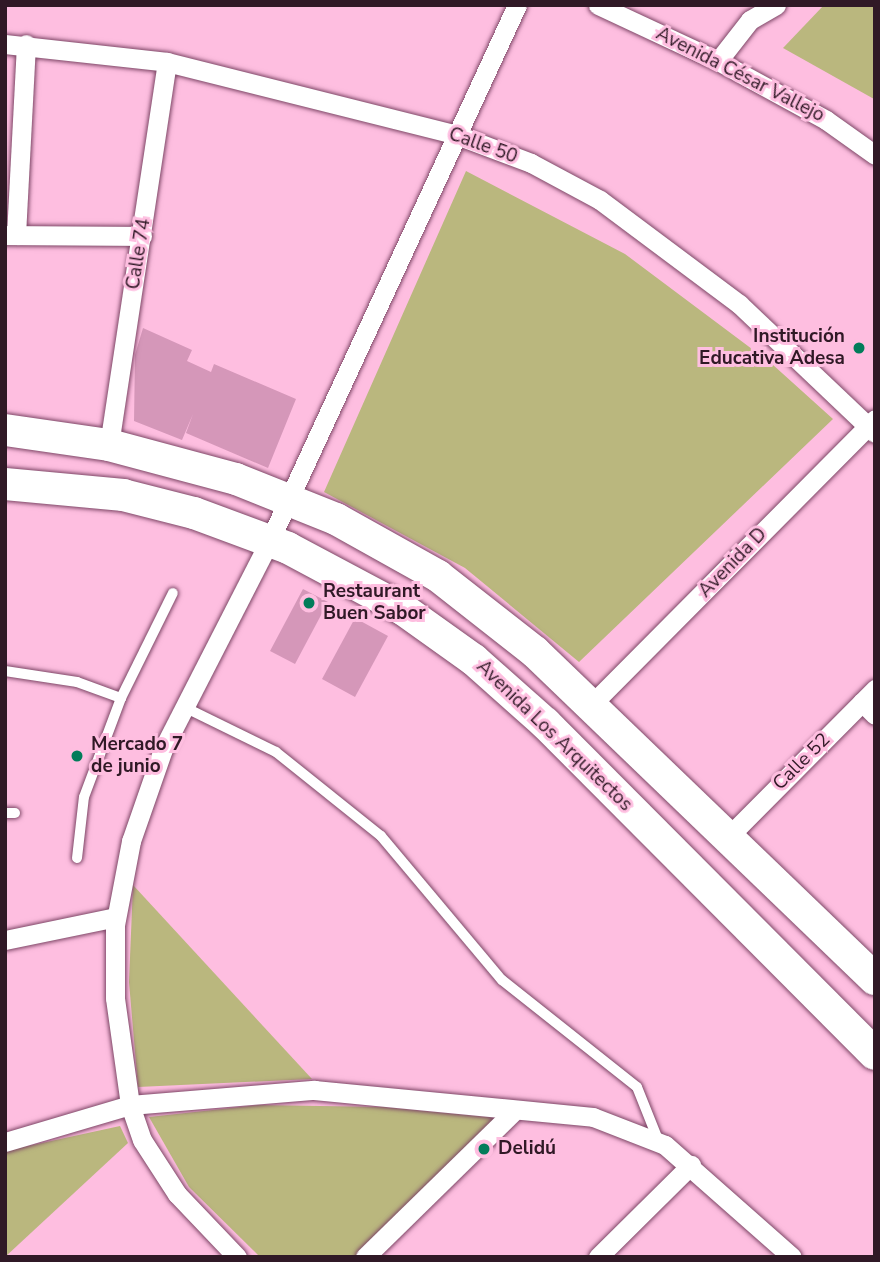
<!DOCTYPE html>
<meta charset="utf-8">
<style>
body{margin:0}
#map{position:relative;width:880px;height:1262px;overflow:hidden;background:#febee0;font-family:"Nunito Sans",sans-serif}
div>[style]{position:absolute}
.green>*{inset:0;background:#bab77e}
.building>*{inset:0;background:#d597b9}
.roads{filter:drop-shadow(0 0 2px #7d4666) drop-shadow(0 0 2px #7d4666)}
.lane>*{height:10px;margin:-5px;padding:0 5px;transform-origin:5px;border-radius:5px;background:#fff}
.street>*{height:19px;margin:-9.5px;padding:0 9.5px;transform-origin:9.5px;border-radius:9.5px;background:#fff}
.primary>*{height:32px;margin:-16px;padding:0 16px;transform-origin:16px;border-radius:16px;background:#fff}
.dots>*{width:19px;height:19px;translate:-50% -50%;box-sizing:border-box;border:4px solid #febee0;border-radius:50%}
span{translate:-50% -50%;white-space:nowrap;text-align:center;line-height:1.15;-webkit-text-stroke:6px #febee0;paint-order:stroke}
.street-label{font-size:19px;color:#301926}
.poi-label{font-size:19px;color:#301926;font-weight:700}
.right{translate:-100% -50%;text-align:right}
.left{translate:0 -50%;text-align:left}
.frame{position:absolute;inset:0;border:7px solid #301926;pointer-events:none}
</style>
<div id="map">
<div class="green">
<div style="clip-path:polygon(824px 5px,875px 5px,874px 99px,783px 48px)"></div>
<div style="clip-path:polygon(466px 171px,625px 254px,772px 364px,833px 419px,579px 662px,465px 568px,324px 492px)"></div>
<div style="clip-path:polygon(133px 885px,312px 1079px,138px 1087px,129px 982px)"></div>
<div style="clip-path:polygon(258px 1105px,383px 1107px,498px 1118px,359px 1257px,260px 1257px,189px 1187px,149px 1117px)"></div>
<div style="clip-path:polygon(120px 1126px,128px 1143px,5px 1257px,5px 1151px)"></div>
</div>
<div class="building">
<div style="clip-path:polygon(143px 328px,192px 350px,187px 361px,211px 372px,214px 364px,296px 399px,268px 468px,186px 433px,193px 414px,182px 440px,134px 421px,135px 355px)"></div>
<div style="clip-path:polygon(303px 589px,328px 602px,295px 664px,270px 651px)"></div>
<div style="clip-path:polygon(355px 618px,388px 636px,355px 697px,322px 679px)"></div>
</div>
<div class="roads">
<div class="lane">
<div style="left:5px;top:671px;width:73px;rotate:8.7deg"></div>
<div style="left:77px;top:682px;width:47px;rotate:20deg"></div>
<div style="left:184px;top:707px;width:102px;rotate:26.1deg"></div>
<div style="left:276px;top:752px;width:134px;rotate:38.7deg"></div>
<div style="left:381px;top:836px;width:188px;rotate:50deg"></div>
<div style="left:502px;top:980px;width:172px;rotate:38.4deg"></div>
<div style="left:637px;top:1087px;width:59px;rotate:68.2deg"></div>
<div style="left:5px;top:813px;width:10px"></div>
<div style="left:77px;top:858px;width:61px;rotate:-83.5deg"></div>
<div style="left:84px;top:797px;width:106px;rotate:-69.5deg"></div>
<div style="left:121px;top:698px;width:117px;rotate:-63.7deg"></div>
</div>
<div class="street">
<div style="left:598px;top:5px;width:132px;rotate:25deg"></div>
<div style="left:718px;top:61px;width:123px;rotate:28.6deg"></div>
<div style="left:826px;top:120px;width:60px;rotate:35.5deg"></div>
<div style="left:5px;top:44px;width:163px;rotate:6.3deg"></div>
<div style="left:167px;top:62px;width:299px;rotate:14.1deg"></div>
<div style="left:457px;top:135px;width:79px;rotate:20.7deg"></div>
<div style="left:531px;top:163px;width:78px;rotate:28.2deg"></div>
<div style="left:600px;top:200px;width:174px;rotate:36.8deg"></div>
<div style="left:739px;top:304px;width:187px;rotate:43.5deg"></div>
<div style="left:718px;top:61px;width:52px;rotate:-52deg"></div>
<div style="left:750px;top:20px;width:30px;rotate:-30deg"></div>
<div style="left:5px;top:235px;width:137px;rotate:0.4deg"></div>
<div style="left:16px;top:235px;width:191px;rotate:-87deg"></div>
<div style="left:109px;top:445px;width:387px;rotate:-81.4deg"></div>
<div style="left:862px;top:702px;width:18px;rotate:45deg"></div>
<div style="left:590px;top:706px;width:404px;rotate:-45.2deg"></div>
<div style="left:730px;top:835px;width:206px;rotate:-45.2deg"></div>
<div style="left:5px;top:940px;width:113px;rotate:-11.7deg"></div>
<div style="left:5px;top:1142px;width:130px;rotate:-16.5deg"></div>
<div style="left:130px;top:1105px;width:185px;rotate:-4.7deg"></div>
<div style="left:314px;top:1090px;width:280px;rotate:5.5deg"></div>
<div style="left:593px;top:1117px;width:77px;rotate:21.3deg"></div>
<div style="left:665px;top:1145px;width:169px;rotate:41.4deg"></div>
<div style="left:237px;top:1257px;width:87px;rotate:-133.6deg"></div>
<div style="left:177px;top:1194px;width:64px;rotate:-122.9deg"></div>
<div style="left:142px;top:1140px;width:37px;rotate:-109deg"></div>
<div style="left:130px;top:1105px;width:108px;rotate:-98deg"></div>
<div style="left:115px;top:998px;width:73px;rotate:-90deg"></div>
<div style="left:115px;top:925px;width:86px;rotate:-79.2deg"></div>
<div style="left:131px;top:841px;width:97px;rotate:-70.8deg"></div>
<div style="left:163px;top:749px;width:235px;rotate:-62.9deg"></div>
<div style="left:270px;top:540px;width:589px;rotate:-65.22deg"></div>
<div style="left:365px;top:1257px;width:206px;rotate:-44.4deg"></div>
<div style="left:598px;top:1257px;width:131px;rotate:-44.7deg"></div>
</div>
<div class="primary">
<div style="left:5px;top:430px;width:105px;rotate:8.2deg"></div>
<div style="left:109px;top:445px;width:131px;rotate:15deg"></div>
<div style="left:236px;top:479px;width:108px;rotate:21.8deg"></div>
<div style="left:336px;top:519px;width:117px;rotate:29.2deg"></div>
<div style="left:438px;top:576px;width:123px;rotate:38.1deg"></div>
<div style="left:535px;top:652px;width:472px;rotate:43.9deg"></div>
<div style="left:5px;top:484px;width:119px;rotate:5.3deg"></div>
<div style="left:123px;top:495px;width:73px;rotate:14.2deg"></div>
<div style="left:194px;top:513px;width:100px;rotate:20.4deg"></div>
<div style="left:288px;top:548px;width:132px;rotate:28.1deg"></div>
<div style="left:404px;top:610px;width:86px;rotate:35.5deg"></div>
<div style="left:474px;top:660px;width:95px;rotate:41.6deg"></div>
<div style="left:545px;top:723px;width:467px;rotate:45.1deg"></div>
</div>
</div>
<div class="dots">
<div style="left:859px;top:348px;background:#027c5a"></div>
<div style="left:309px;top:603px;background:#027c5a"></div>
<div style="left:77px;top:756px;background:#027c5a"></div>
<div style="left:484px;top:1149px;background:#027c5a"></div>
</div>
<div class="street-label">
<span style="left:740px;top:75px;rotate:27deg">Avenida César Vallejo</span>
<span style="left:483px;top:146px;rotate:20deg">Calle 50</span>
<span style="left:139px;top:254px;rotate:-81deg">Calle 74</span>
<span style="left:733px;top:563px;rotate:-46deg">Avenida D</span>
<span style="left:554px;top:736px;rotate:44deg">Avenida Los Arquitectos</span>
<span style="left:802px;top:762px;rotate:-45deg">Calle 52</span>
</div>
<div class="poi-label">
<span class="right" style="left:845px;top:348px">Institución<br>Educativa Adesa</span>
<span class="left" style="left:323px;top:603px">Restaurant<br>Buen Sabor</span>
<span class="left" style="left:91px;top:756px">Mercado 7<br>de junio</span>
<span class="left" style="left:498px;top:1149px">Delidú</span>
</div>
<div class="frame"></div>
</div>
